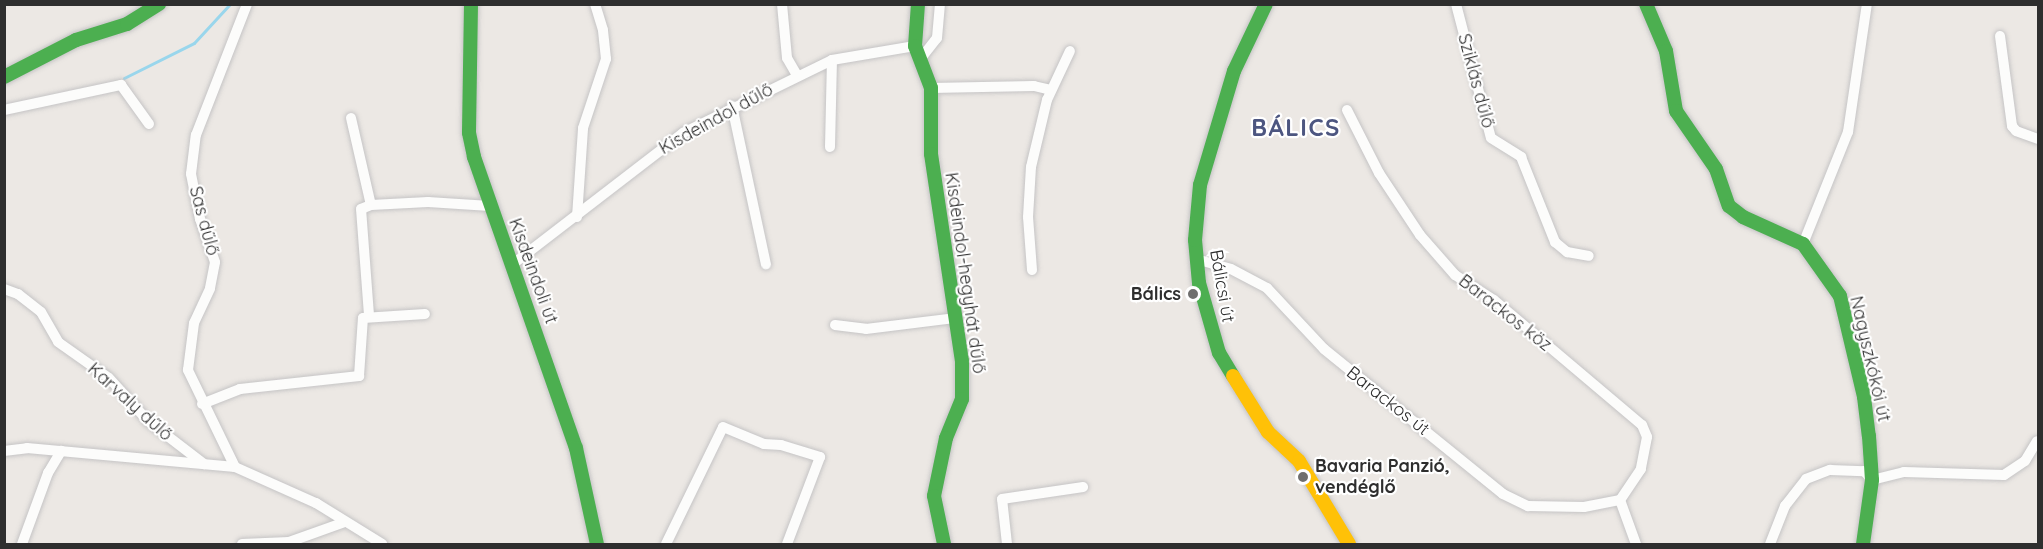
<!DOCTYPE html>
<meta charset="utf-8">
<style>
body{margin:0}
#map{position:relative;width:2043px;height:549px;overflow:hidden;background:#ece8e4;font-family:Quicksand,sans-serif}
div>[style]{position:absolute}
.stream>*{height:3px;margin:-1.5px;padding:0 1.5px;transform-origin:1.5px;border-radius:1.5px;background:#99d6ec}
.roads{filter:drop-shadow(0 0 2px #c5c4c5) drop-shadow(0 0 2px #c5c4c5)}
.street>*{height:10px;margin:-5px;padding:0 5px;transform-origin:5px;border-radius:5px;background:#fcfcfb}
.fast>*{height:14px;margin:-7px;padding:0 7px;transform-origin:7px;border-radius:7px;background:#4caf50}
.slow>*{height:14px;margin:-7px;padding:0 7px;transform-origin:7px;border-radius:7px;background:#ffc107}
.dots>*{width:16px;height:16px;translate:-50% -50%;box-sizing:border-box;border:3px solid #fff;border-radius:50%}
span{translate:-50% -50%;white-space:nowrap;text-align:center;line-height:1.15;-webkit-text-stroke:4.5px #fff;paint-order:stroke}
.street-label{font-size:18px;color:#2e2e2e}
.poi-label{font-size:18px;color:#2e2e2e;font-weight:700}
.right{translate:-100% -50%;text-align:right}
.left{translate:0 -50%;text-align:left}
.district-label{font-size:24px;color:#4d5680;font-weight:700;letter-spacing:1.5px}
.frame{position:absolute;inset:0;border:6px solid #2e2e2e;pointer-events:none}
</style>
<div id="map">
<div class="stream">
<div style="left:124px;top:78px;width:78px;rotate:-26.6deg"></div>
<div style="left:194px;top:43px;width:53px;rotate:-47.3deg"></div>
</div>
<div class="roads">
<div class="street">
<div style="left:782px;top:4px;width:54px;rotate:84.7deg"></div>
<div style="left:787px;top:58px;width:20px;rotate:60deg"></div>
<div style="left:1456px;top:4px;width:138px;rotate:75.4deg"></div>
<div style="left:1491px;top:138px;width:36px;rotate:32deg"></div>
<div style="left:1521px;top:157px;width:92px;rotate:68.2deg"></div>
<div style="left:1555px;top:242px;width:16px;rotate:40deg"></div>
<div style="left:1567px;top:252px;width:22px;rotate:10deg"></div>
<div style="left:2000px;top:36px;width:91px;rotate:82.4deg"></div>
<div style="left:2012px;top:126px;width:6px;rotate:51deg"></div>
<div style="left:2016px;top:131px;width:23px;rotate:20deg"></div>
<div style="left:922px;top:57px;width:24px;rotate:-52deg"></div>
<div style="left:937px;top:38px;width:34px;rotate:-85deg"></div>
<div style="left:931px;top:88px;width:103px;rotate:-1.1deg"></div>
<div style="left:1034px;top:86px;width:17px;rotate:13deg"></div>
<div style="left:732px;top:106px;width:162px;rotate:77.9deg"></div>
<div style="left:4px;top:110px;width:120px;rotate:-12.1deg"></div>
<div style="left:121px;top:85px;width:48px;rotate:54.3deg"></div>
<div style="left:1347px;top:110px;width:71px;rotate:63.1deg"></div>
<div style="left:1379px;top:173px;width:74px;rotate:56.5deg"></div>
<div style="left:1420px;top:235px;width:53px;rotate:48.8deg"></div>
<div style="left:1455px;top:275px;width:46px;rotate:32.7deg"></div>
<div style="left:1494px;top:300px;width:194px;rotate:40.2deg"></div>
<div style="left:1642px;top:425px;width:13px;rotate:67deg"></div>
<div style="left:1647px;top:437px;width:33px;rotate:101deg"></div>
<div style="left:1641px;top:469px;width:37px;rotate:124deg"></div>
<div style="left:351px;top:118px;width:89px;rotate:77.1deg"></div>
<div style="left:830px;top:147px;width:87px;rotate:-88.7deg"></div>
<div style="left:577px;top:217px;width:89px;rotate:-86.1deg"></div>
<div style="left:583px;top:128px;width:73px;rotate:-71.6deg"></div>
<div style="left:606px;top:59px;width:29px;rotate:-96deg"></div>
<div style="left:603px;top:30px;width:27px;rotate:-107deg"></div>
<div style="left:1803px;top:244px;width:121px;rotate:-68.1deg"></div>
<div style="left:1848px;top:132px;width:129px;rotate:-81.6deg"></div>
<div style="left:1196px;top:259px;width:36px;rotate:16deg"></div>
<div style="left:1231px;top:269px;width:41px;rotate:27.8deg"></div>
<div style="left:1267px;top:288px;width:83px;rotate:46.9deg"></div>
<div style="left:1324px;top:349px;width:230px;rotate:39deg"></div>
<div style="left:1503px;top:494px;width:28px;rotate:26deg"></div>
<div style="left:1528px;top:506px;width:56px;rotate:1deg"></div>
<div style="left:1584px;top:507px;width:37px;rotate:-11deg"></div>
<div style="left:1620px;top:500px;width:47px;rotate:70deg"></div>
<div style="left:513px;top:264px;width:215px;rotate:-37.6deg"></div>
<div style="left:683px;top:133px;width:166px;rotate:-26.1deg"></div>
<div style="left:832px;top:60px;width:84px;rotate:-9.6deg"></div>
<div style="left:1032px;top:270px;width:53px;rotate:-94.3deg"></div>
<div style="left:1028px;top:217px;width:50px;rotate:-86.6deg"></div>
<div style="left:1031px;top:167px;width:69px;rotate:-76.6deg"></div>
<div style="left:1047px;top:100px;width:54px;rotate:-64.9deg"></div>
<div style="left:4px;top:289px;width:15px;rotate:20deg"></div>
<div style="left:18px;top:294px;width:29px;rotate:38deg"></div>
<div style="left:41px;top:312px;width:34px;rotate:60deg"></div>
<div style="left:58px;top:342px;width:62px;rotate:35.2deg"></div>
<div style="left:109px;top:378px;width:58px;rotate:47.8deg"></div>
<div style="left:148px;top:421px;width:71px;rotate:37.5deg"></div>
<div style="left:369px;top:315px;width:106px;rotate:-94.3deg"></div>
<div style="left:361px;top:209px;width:11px;rotate:-22deg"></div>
<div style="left:371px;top:205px;width:57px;rotate:-3deg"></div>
<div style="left:428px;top:202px;width:62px;rotate:3.7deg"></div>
<div style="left:835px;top:325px;width:31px;rotate:7deg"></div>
<div style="left:866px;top:329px;width:91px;rotate:-7deg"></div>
<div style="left:202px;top:404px;width:41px;rotate:-21.5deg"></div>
<div style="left:240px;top:389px;width:120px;rotate:-6.2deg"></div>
<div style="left:359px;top:376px;width:58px;rotate:-86.1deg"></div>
<div style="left:363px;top:318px;width:62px;rotate:-3.7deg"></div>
<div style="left:4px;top:451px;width:23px;rotate:-7deg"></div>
<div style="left:27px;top:448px;width:209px;rotate:5.2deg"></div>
<div style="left:235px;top:467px;width:89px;rotate:24deg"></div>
<div style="left:316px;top:503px;width:78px;rotate:31.8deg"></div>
<div style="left:235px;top:467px;width:108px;rotate:-115.9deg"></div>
<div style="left:188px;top:370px;width:47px;rotate:-82.7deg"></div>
<div style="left:194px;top:323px;width:38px;rotate:-65deg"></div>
<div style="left:210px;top:288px;width:26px;rotate:-79deg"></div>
<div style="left:215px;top:262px;width:46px;rotate:-109.2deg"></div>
<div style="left:200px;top:219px;width:46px;rotate:-101.3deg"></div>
<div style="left:191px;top:174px;width:39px;rotate:-83deg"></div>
<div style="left:196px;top:135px;width:141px;rotate:-68.7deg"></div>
<div style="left:22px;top:544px;width:76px;rotate:-69.9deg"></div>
<div style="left:48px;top:473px;width:26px;rotate:-59deg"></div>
<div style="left:242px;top:544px;width:47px;rotate:-2.4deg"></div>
<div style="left:289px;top:542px;width:59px;rotate:-19.7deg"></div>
<div style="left:666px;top:544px;width:130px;rotate:-64deg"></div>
<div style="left:723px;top:427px;width:44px;rotate:22.5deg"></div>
<div style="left:764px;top:444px;width:17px;rotate:3deg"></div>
<div style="left:781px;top:445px;width:41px;rotate:17.1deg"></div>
<div style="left:820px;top:457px;width:93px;rotate:110.8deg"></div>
<div style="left:1007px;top:544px;width:45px;rotate:-96.3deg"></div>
<div style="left:1002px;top:499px;width:82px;rotate:-8.4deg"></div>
<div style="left:1770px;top:544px;width:41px;rotate:-68.5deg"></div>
<div style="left:1785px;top:506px;width:34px;rotate:-52deg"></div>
<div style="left:1806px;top:479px;width:26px;rotate:-21deg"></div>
<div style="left:1830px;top:470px;width:34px;rotate:2deg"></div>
<div style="left:1864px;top:471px;width:12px;rotate:48deg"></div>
<div style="left:1872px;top:480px;width:33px;rotate:-14deg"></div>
<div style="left:1904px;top:472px;width:100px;rotate:1.7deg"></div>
<div style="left:2004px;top:475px;width:25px;rotate:-34deg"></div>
<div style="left:2025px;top:461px;width:23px;rotate:-59deg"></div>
</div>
<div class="fast">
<div style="left:471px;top:4px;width:129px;rotate:90.9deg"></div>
<div style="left:469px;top:133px;width:25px;rotate:78deg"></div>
<div style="left:474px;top:157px;width:308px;rotate:70.7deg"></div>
<div style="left:576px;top:448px;width:98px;rotate:77.7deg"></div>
<div style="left:918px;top:4px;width:42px;rotate:94.1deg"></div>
<div style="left:915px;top:46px;width:45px;rotate:69.1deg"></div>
<div style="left:931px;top:88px;width:66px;rotate:90deg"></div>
<div style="left:931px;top:154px;width:209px;rotate:81.5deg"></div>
<div style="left:962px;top:361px;width:38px;rotate:90deg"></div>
<div style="left:962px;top:399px;width:42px;rotate:112.3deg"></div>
<div style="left:946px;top:438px;width:59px;rotate:101.7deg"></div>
<div style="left:934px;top:496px;width:49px;rotate:78.2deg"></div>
<div style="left:1646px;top:4px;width:51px;rotate:66.9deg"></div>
<div style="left:1666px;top:51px;width:61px;rotate:80.5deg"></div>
<div style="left:1676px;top:111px;width:70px;rotate:55.4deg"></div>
<div style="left:1716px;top:169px;width:39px;rotate:71deg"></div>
<div style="left:1729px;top:206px;width:18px;rotate:38deg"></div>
<div style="left:1743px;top:217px;width:66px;rotate:24.2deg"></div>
<div style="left:1803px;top:244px;width:64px;rotate:54.6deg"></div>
<div style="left:1840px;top:296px;width:104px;rotate:76.6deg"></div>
<div style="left:1864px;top:397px;width:39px;rotate:83deg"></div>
<div style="left:1869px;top:436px;width:44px;rotate:86.1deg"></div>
<div style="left:1872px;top:480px;width:65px;rotate:98deg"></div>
<div style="left:4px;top:77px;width:81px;rotate:-27.2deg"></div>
<div style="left:76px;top:40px;width:53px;rotate:-17.4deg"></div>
<div style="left:127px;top:24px;width:38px;rotate:-32deg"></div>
<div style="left:1233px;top:376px;width:27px;rotate:-121deg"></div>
<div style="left:1219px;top:353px;width:73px;rotate:-105.9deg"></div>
<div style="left:1199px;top:283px;width:43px;rotate:-95.3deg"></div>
<div style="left:1195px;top:240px;width:55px;rotate:-84.8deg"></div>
<div style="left:1200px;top:185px;width:119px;rotate:-73.4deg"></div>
<div style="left:1234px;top:71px;width:74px;rotate:-64.5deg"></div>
</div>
<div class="slow">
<div style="left:1233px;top:376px;width:66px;rotate:58deg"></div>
<div style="left:1268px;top:432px;width:42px;rotate:43.1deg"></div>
<div style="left:1299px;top:461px;width:97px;rotate:58.9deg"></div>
</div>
</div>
<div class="dots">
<div style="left:1193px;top:294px;background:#706f6e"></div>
<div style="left:1303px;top:477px;background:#706f6e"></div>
</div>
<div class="street-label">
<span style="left:1476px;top:81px;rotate:75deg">Sziklás dűlő</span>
<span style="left:716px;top:119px;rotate:-29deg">Kisdeindol dűlő</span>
<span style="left:204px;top:221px;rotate:75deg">Sas dűlő</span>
<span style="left:533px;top:271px;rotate:70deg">Kisdeindoli út</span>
<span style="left:965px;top:273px;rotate:82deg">Kisdeindol-hegyhát dűlő</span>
<span style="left:1222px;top:286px;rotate:80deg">Bálicsi út</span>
<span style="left:1505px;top:313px;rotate:38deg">Barackos köz</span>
<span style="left:1870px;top:359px;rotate:77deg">Nagyszkókói út</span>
<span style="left:1388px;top:401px;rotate:38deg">Barackos út</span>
<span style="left:130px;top:402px;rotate:42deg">Karvaly dűlő</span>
</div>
<div class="poi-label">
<span class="right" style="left:1181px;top:294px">Bálics</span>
<span class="left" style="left:1315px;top:477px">Bavaria Panzió,<br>vendéglő</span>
</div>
<div class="district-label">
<span style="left:1296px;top:128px">BÁLICS</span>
</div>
<div class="frame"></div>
</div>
